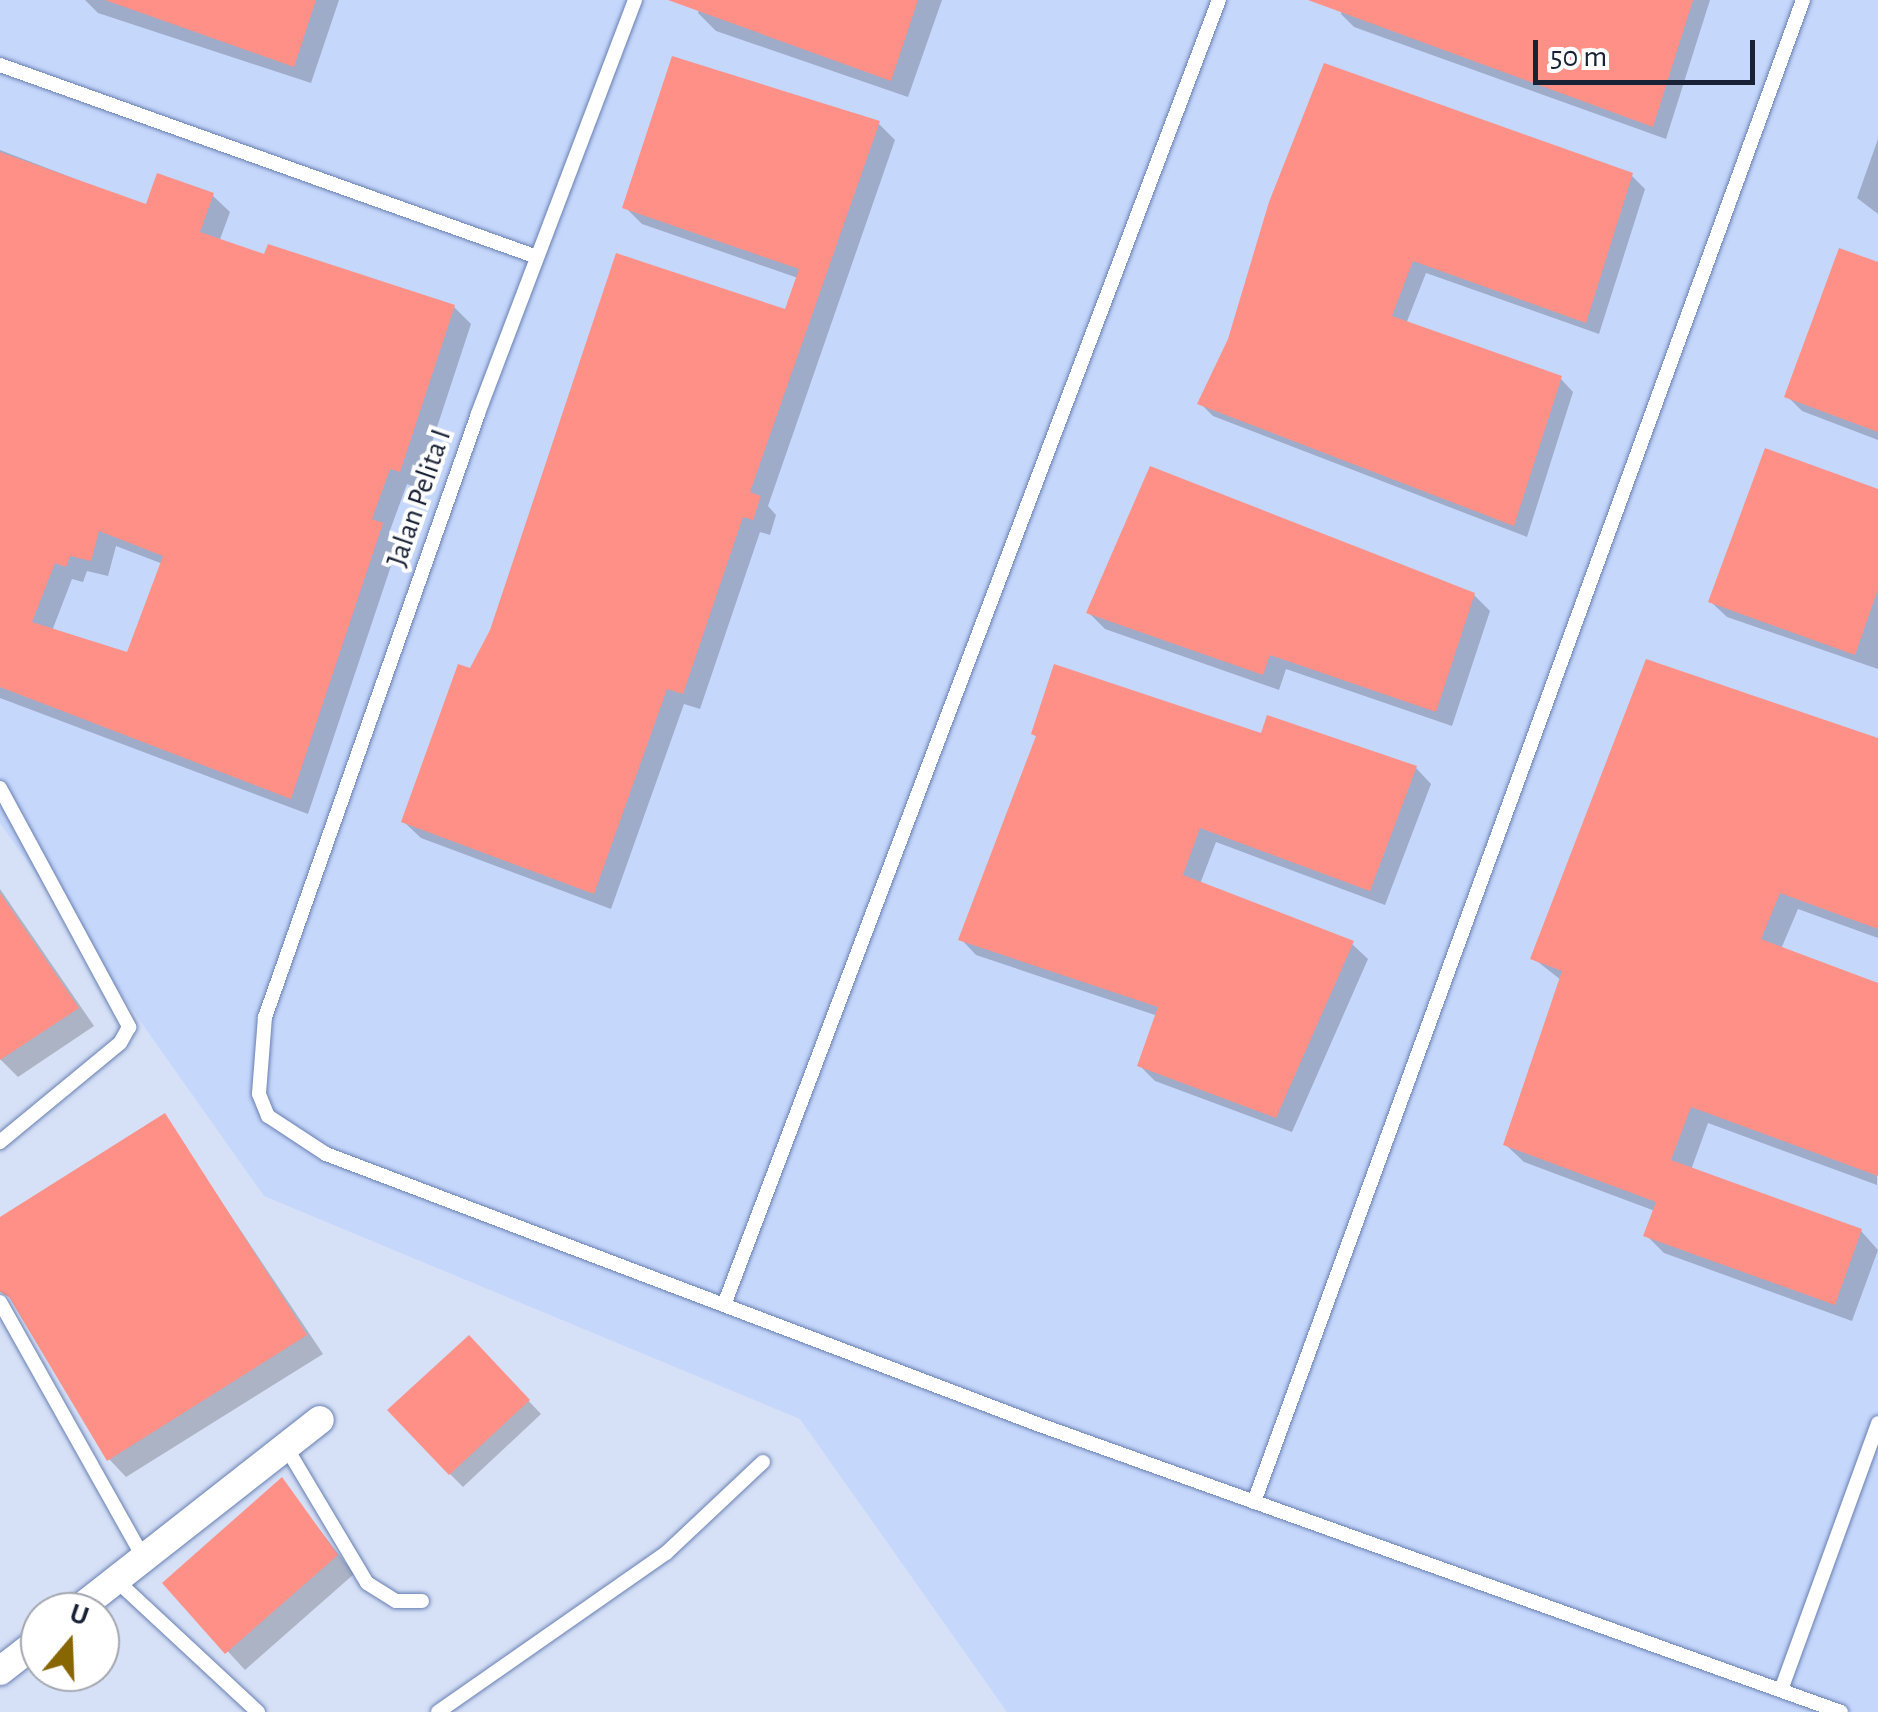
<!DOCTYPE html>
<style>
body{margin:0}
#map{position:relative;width:1878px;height:1712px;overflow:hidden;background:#d6e0f7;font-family:"Alegreya Sans",sans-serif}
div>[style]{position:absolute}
.built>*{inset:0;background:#c6d7fc}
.shadow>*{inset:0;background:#0003}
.building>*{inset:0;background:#fe9087}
.roads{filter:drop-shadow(0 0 2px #6980b2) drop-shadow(0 0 2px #6980b2)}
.lane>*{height:14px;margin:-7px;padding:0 7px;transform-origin:7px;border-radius:7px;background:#fff}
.street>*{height:28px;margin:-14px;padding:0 14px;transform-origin:14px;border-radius:14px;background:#fff}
span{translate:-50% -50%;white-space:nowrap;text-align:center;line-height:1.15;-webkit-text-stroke:8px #fff;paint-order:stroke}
.street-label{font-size:30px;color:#182135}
.north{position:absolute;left:20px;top:1592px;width:100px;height:100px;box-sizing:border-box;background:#fff;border:2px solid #a3a6ae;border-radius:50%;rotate:19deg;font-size:28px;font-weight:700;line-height:40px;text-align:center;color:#182135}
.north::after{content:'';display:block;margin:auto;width:35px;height:45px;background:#886703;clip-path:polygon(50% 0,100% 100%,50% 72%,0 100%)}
.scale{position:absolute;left:1533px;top:40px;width:222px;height:45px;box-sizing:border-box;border:5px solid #182135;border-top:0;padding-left:12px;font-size:30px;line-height:35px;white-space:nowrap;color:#182135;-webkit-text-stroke:8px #fff;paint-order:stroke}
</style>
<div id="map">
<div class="built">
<div style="clip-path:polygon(0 0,1878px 0,1878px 1712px,1007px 1712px,800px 1419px,264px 1196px,0 823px)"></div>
</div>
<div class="shadow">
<div style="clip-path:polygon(85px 0,339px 0,311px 83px,98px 13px)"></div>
<div style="clip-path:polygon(702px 0,942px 0,908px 97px,716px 31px,698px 13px)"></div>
<div style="clip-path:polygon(1345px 0,1710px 0,1666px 139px,1354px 27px,1341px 14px)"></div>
<div style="clip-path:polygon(878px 123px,895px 140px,768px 506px,776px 515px,770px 535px,760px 532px,700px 709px,684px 704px,611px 909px,421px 838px,404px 822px,471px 672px,787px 312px,798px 278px,642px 224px,625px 207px)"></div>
<div style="clip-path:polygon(1878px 139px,1878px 214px,1857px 198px)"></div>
<div style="clip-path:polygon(evenodd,0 150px,148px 207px,212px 195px,230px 212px,219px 242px,454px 307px,471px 324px,417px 488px,407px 484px,389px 533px,399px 542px,308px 814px,0 698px,0 150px,116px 546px,163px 564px,129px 656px,52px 631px,72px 579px,83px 582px,87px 571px,108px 576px,116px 546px)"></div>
<div style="clip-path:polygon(1632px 176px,1645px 189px,1599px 334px,1426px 273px,1406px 324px,1560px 378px,1573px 392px,1527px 537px,1213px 416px,1200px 403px,1230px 340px,1271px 203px)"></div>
<div style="clip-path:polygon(1878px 266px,1878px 440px,1802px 411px,1787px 396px)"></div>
<div style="clip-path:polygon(1878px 493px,1878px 669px,1727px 617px,1711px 602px)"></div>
<div style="clip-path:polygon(1474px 595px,1490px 611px,1452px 726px,1286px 669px,1279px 690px,1105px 629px,1089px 613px)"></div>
<div style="clip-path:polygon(1034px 734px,1262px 736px,1416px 768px,1431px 784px,1385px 905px,1216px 842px,1200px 884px,1352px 944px,1368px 959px,1292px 1132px,1155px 1081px,1139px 1065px,1158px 1016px,976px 955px,961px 939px,1038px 738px)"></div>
<div style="clip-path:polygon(1878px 741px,1878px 938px,1798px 909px,1781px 949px,1878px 986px,1877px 1185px,1708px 1123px,1691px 1170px,1861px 1231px,1878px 1250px,1852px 1321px,1664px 1253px,1646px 1235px,1655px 1211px,1524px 1162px,1506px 1145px,1561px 980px,1533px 958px)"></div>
<div style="clip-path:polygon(0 889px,94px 1026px,18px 1077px,0 1059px)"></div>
<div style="clip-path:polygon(165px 1117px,323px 1354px,126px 1477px,109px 1459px,0 1280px,0 1220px)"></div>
<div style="clip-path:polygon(469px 1338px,541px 1414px,463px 1487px,450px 1474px)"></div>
<div style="clip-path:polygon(282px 1481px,354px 1574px,245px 1670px,165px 1583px)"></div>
</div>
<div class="building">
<div style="clip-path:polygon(105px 0,316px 0,294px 67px)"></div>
<div style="clip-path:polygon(668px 0,918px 0,891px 81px)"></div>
<div style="clip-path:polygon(1308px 0,1693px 0,1653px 127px)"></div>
<div style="clip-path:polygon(672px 56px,880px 121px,750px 492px,761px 496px,753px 520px,743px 517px,683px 694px,667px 689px,594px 894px,401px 822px,458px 664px,470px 668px,490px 630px,616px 253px,785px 309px,799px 269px,622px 208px)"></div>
<div style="clip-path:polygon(1324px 63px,1633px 173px,1586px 323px,1413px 261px,1392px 316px,1562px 376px,1514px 526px,1197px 404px,1228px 339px,1269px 202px)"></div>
<div style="clip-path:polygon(evenodd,0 152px,146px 204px,157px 173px,214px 193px,200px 232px,264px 254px,268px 244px,455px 305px,400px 472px,390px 469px,372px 519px,383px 523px,291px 799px,0 687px,0 152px,99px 531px,163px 556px,127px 652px,32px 622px,55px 563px,66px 567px,70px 556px,91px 561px,99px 531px)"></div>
<div style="clip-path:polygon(1839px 248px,1878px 262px,1878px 432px,1784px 397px)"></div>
<div style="clip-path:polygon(1765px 448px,1878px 489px,1878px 589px,1855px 655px,1708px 602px)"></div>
<div style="clip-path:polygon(1150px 466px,1475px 593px,1436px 712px,1270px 655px,1263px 675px,1086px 613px)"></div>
<div style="clip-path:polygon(1646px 659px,1878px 738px,1878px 929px,1780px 893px,1761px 939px,1878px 983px,1878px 1176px,1691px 1107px,1671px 1160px,1862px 1229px,1835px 1305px,1643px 1236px,1656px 1202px,1503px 1145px,1562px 971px,1530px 959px)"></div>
<div style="clip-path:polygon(1054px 664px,1261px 733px,1267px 715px,1417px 766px,1370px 891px,1200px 828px,1183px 875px,1354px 941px,1276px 1118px,1137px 1066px,1158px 1007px,958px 940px,1036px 736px,1031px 734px)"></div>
<div style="clip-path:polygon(0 893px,79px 1008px,0 1060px)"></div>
<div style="clip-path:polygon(165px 1113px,307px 1335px,107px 1461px,9px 1297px,0 1292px,0 1217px)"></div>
<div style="clip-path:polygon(469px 1335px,530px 1400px,449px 1475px,387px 1410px)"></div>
<div style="clip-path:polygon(282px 1477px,338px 1555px,225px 1654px,162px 1583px)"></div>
</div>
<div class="roads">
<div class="lane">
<div style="left:635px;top:0;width:443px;rotate:110.8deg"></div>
<div style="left:478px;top:414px;width:640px;rotate:109.45deg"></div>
<div style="left:265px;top:1017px;width:77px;rotate:94.5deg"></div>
<div style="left:259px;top:1094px;width:24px;rotate:68deg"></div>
<div style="left:268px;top:1116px;width:69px;rotate:33.2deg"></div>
<div style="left:326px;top:1154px;width:761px;rotate:20.79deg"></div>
<div style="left:1037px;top:1424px;width:854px;rotate:19.71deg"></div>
<div style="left:0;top:65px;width:570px;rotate:19.67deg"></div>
<div style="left:0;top:788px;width:272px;rotate:61.6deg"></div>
<div style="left:129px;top:1027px;width:18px;rotate:119deg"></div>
<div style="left:120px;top:1043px;width:156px;rotate:140.5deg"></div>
<div style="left:0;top:1302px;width:295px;rotate:60.7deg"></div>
<div style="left:724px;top:1305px;width:1396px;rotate:-69.23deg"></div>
<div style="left:286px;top:1447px;width:158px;rotate:59.2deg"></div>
<div style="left:367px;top:1583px;width:34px;rotate:32deg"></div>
<div style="left:396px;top:1601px;width:26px"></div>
<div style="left:1254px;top:1502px;width:1599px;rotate:-69.92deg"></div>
<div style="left:116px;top:1580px;width:194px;rotate:42.9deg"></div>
<div style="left:1781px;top:1690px;width:284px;rotate:-70deg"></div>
<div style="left:438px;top:1712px;width:278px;rotate:-34.9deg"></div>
<div style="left:666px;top:1553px;width:133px;rotate:-43.2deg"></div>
</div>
<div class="street">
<div style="left:75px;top:1612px;width:311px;rotate:-38.1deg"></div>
<div style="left:0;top:1671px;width:51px;rotate:-37.8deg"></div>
</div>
</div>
<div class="street-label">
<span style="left:419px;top:498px;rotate:-71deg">Jalan Pelita I</span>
</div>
<div class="north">U</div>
<div class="scale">50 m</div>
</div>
